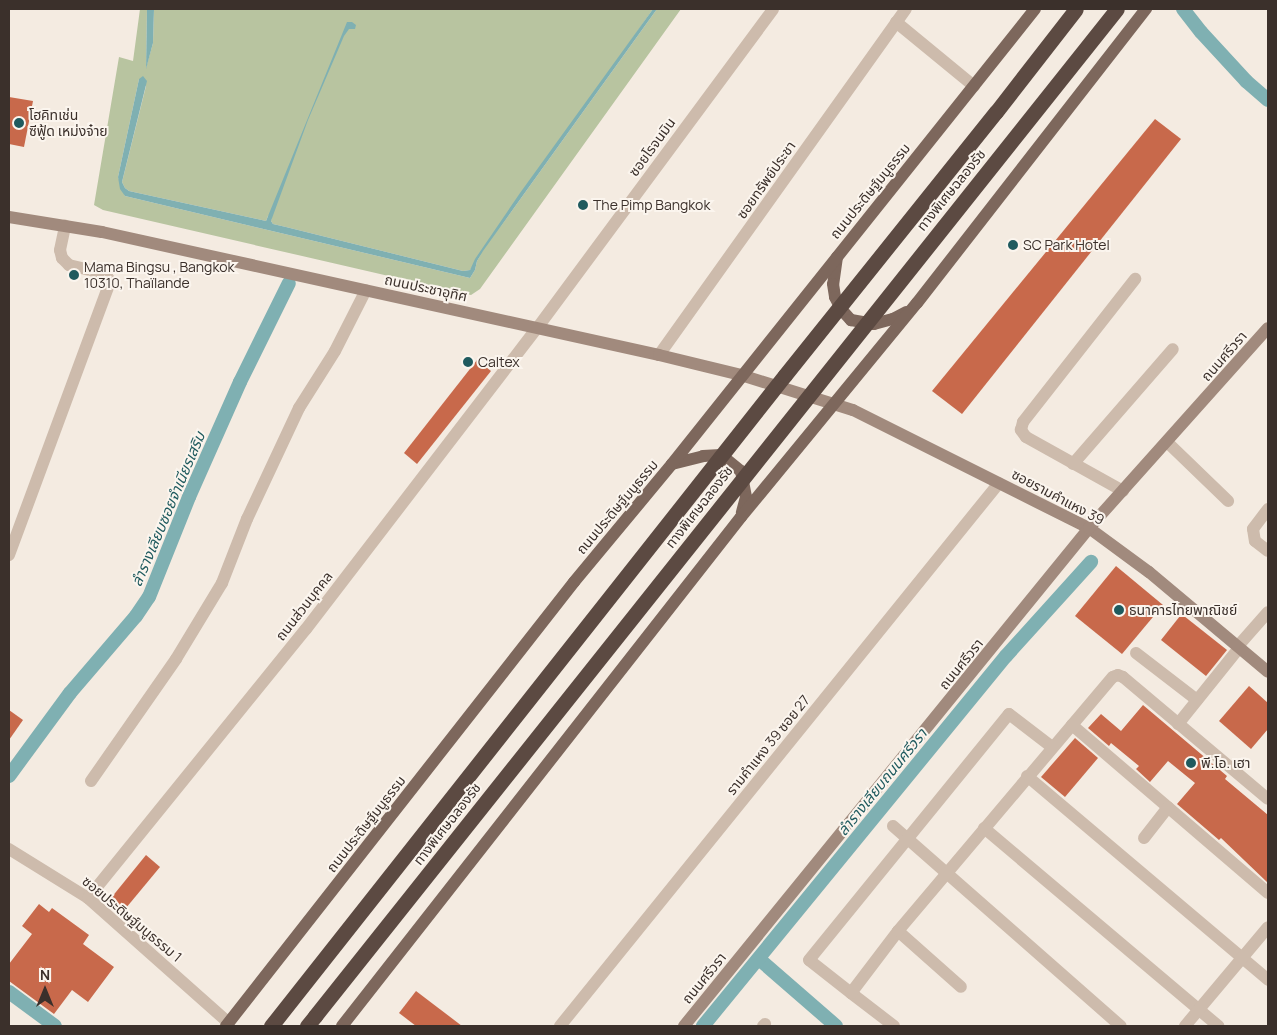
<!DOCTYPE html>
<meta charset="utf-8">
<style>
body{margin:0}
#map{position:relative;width:1277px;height:1035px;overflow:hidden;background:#f4ebe1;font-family:Manrope,"Noto Sans Thai",sans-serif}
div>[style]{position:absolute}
.green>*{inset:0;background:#b8c4a0}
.water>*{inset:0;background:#7fb0b2}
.canal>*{height:14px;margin:-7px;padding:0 7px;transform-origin:7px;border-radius:7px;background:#7fb0b2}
.building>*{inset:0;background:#c8694b}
.street>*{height:12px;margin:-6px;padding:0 6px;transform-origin:6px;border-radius:6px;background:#cdbbac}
.secondary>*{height:12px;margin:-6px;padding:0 6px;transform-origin:6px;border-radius:6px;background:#a18a7d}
.primary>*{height:12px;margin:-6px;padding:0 6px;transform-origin:6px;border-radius:6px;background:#7d675c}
.highway>*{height:15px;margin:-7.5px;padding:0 7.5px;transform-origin:7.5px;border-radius:7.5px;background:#5c4a42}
.highway-bridge>*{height:15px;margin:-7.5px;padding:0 7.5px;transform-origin:7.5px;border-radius:7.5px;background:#5c4a42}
.dots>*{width:14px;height:14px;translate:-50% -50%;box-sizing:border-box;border:2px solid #fbf5ee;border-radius:50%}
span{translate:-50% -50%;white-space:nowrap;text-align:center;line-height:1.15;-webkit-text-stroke:4px #fbf5ee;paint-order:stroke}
.poi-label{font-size:14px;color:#3b302b}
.left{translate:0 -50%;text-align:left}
.street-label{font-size:14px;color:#3b302b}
.water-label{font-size:15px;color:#1f5a5e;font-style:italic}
.frame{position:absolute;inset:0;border:10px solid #3b302b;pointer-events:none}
.north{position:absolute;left:20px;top:965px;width:50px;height:50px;-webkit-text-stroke:4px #fbf5ee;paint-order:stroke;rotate:0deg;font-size:14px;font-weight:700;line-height:20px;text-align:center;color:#3b302b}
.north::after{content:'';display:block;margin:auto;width:18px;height:22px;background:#3b302b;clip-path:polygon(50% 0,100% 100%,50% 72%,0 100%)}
</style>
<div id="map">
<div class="green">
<div style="clip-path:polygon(140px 9px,147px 9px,146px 68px,153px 43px,154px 9px,653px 9px,470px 270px,463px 271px,286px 227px,273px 224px,271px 221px,272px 214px,268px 216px,266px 221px,129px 191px,125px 188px,122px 182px,146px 86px,139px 79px,118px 177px,125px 196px,470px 278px,475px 270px,477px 261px,483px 251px,657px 9px,681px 9px,480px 289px,471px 295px,103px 210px,94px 205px,119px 57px,133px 61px)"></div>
</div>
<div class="water">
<div style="clip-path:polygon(147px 9px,154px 9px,153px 43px,146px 69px)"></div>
<div style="clip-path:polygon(653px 9px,657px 9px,483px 251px,477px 261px,475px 270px,470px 278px,125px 196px,120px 189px,118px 177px,139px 79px,143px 76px,147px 81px,122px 182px,125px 188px,129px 191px,266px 221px,347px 22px,352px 22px,356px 25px,355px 29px,349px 29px,344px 36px,308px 120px,271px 221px,273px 224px,286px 227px,463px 271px,470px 270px,475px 259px,520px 193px)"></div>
</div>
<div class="canal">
<div style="left:1183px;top:9px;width:29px;rotate:52deg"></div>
<div style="left:1201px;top:32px;width:67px;rotate:47.4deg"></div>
<div style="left:1246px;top:81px;width:29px;rotate:41deg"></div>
<div style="left:9px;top:776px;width:103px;rotate:-53.7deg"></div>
<div style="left:70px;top:693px;width:101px;rotate:-49.4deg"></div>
<div style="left:136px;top:616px;width:23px;rotate:-56deg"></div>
<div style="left:149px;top:597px;width:108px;rotate:-68.2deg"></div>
<div style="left:189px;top:497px;width:126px;rotate:-66.1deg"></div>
<div style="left:240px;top:382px;width:110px;rotate:-63.7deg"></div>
<div style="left:759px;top:959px;width:102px;rotate:41deg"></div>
<div style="left:9px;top:992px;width:57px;rotate:36.5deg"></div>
<div style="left:703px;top:1026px;width:478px;rotate:-50.7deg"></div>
<div style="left:1006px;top:656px;width:127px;rotate:-47.9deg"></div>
</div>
<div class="building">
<div style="clip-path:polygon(9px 97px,33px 101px,24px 147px,9px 144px)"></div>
<div style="clip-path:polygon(1155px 119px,1181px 139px,962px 414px,932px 391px)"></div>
<div style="clip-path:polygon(477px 360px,491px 371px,417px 464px,404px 453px)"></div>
<div style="clip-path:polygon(1116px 566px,1163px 605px,1122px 654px,1075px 616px)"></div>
<div style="clip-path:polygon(1180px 616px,1184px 616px,1227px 650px,1206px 676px,1161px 640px)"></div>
<div style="clip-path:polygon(1249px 686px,1268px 703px,1268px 729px,1251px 749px,1219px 721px)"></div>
<div style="clip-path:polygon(1143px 705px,1227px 776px,1225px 779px,1268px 815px,1268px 883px,1221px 838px,1219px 840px,1177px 804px,1195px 783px,1168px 761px,1150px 782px,1136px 769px,1139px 766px,1111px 743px,1109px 746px,1088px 728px,1101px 714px,1121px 731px)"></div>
<div style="clip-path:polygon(9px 710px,23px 720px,9px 740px)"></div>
<div style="clip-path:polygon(1075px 738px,1098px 758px,1065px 797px,1041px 777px)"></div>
<div style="clip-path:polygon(146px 855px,160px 867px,121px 914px,107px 903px)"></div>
<div style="clip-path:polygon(39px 904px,49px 912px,52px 908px,89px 935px,83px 944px,114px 967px,88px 1002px,72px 990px,54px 1014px,9px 981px,9px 964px,32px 934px,22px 926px)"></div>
<div style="clip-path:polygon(416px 991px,462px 1026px,416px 1026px,399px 1013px)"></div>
</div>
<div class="street">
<div style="left:896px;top:22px;width:101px;rotate:39.4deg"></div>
<div style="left:659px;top:355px;width:425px;rotate:-54.5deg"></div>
<div style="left:1167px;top:442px;width:85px;rotate:44deg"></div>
<div style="left:1073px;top:464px;width:152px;rotate:-49deg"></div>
<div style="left:1123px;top:491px;width:111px;rotate:-150.9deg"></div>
<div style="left:1026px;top:437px;width:9px;rotate:-126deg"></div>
<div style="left:1021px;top:430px;width:8px;rotate:-76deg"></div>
<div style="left:1023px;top:422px;width:182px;rotate:-51.9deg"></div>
<div style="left:1268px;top:509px;width:25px;rotate:127deg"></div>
<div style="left:1253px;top:529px;width:12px;rotate:81deg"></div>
<div style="left:1255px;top:541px;width:16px;rotate:38deg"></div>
<div style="left:9px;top:555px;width:288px;rotate:-69.7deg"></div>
<div style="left:109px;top:285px;width:7px;rotate:-98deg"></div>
<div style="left:108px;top:278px;width:7px;rotate:-135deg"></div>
<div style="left:103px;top:273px;width:35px;rotate:-167deg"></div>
<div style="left:69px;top:265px;width:10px;rotate:-135deg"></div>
<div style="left:62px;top:258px;width:8px;rotate:-104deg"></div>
<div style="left:60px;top:250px;width:25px;rotate:-78deg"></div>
<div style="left:1238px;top:646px;width:45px;rotate:-48.6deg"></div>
<div style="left:1136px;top:653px;width:77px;rotate:37.6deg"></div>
<div style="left:1178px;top:724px;width:99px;rotate:-51.2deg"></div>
<div style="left:1072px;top:725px;width:258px;rotate:40.6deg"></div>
<div style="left:1027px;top:776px;width:316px;rotate:40.2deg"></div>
<div style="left:91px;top:781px;width:149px;rotate:-55.1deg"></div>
<div style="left:176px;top:659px;width:89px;rotate:-58.8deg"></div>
<div style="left:222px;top:583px;width:69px;rotate:-68.7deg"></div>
<div style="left:247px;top:519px;width:123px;rotate:-64.9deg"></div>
<div style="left:299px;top:408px;width:67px;rotate:-57.7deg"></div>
<div style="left:335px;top:351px;width:68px;rotate:-63.1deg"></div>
<div style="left:893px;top:826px;width:303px;rotate:41.3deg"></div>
<div style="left:984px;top:828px;width:307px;rotate:40.2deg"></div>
<div style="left:1144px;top:838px;width:39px;rotate:-52deg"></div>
<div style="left:9px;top:849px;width:93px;rotate:31.8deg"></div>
<div style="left:88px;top:898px;width:188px;rotate:41.6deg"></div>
<div style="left:88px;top:898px;width:346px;rotate:-51deg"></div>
<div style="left:306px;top:629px;width:381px;rotate:-52.5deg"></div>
<div style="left:538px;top:327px;width:395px;rotate:-53.5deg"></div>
<div style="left:898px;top:931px;width:84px;rotate:41.6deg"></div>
<div style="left:851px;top:993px;width:53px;rotate:-141.8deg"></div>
<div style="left:809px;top:960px;width:317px;rotate:-50.9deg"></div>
<div style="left:1009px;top:714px;width:54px;rotate:37.5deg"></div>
<div style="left:560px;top:1026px;width:698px;rotate:-51.05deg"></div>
<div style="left:763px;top:1026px;width:3px;rotate:-45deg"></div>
<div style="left:894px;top:1026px;width:54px;rotate:-142.5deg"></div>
<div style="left:851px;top:993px;width:78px;rotate:-52.8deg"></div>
<div style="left:898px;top:931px;width:333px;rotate:-49.8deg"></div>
<div style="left:1113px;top:677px;width:5px;rotate:-22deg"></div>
<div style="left:1118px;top:675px;width:5px;rotate:22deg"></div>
<div style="left:1123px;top:677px;width:189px;rotate:40.1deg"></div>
<div style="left:1185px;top:1026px;width:129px;rotate:-50deg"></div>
</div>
<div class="secondary">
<div style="left:9px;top:217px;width:94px;rotate:9.2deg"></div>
<div style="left:102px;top:232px;width:570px;rotate:12.45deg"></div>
<div style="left:659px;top:355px;width:84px;rotate:13.7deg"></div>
<div style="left:741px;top:375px;width:117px;rotate:17.4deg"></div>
<div style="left:853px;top:410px;width:264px;rotate:26.6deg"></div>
<div style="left:1089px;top:528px;width:74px;rotate:36.3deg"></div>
<div style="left:1149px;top:572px;width:155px;rotate:40deg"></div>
<div style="left:684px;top:1026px;width:642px;rotate:-50.88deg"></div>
<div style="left:1089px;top:528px;width:268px;rotate:-48.2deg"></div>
</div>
<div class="primary">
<div style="left:837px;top:257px;width:27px;rotate:98deg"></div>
<div style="left:833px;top:284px;width:13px;rotate:81deg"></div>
<div style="left:835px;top:297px;width:13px;rotate:63deg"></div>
<div style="left:841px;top:309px;width:15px;rotate:48deg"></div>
<div style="left:851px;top:320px;width:23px;rotate:10deg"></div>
<div style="left:874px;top:324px;width:20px;rotate:-15deg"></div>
<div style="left:893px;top:319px;width:15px;rotate:-28deg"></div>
<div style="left:672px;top:464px;width:32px;rotate:-14deg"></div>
<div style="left:703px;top:456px;width:18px;rotate:-3deg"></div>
<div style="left:721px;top:455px;width:26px;rotate:39deg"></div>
<div style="left:741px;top:471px;width:26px;rotate:79deg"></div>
<div style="left:746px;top:497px;width:16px;rotate:105deg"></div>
<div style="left:226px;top:1026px;width:564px;rotate:-51.91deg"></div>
<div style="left:574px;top:582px;width:153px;rotate:-50.3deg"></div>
<div style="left:672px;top:464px;width:582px;rotate:-51.42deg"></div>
<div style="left:342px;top:1026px;width:647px;rotate:-51.91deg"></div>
<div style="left:741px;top:517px;width:277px;rotate:-50.6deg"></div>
<div style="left:917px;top:303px;width:373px;rotate:-52.1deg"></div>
</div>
<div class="highway">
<div style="left:996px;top:112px;width:130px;rotate:-52.2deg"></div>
<div style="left:307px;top:1026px;width:13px;rotate:-51deg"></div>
</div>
<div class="highway-bridge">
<div style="left:315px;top:1016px;width:1287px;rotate:-51.47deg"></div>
<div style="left:271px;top:1026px;width:829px;rotate:-51.71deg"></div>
<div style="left:785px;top:375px;width:337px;rotate:-51.3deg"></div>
</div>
<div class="dots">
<div style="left:19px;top:123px;background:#1f5a5e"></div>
<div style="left:583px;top:205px;background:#1f5a5e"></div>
<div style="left:1013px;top:245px;background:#1f5a5e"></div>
<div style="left:74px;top:275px;background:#1f5a5e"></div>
<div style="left:468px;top:362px;background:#1f5a5e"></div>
<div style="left:1119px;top:610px;background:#1f5a5e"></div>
<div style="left:1191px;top:763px;background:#1f5a5e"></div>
</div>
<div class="poi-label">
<span class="left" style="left:29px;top:123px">โฮคิทเช่น<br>ซีฟู้ด เหม่งจ๋าย</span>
<span class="left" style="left:593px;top:205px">The Pimp Bangkok</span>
<span class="left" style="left:1023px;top:245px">SC Park Hotel</span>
<span class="left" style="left:84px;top:275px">Mama Bingsu , Bangkok<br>10310, Thaïlande</span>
<span class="left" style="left:478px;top:362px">Caltex</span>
<span class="left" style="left:1129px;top:610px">ธนาคารไทยพาณิชย์</span>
<span class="left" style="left:1201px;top:763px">พี.โอ. เฮา</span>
</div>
<div class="street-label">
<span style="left:652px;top:147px;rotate:-54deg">ซอยโรจนมิน</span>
<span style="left:766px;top:180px;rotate:-55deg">ซอยทรัพย์ประชา</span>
<span style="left:951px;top:190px;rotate:-51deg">ทางพิเศษฉลองรัช</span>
<span style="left:870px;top:191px;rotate:-51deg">ถนนประดิษฐ์มนูธรรม</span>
<span style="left:426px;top:288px;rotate:12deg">ถนนประชาอุทิศ</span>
<span style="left:1224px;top:356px;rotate:-49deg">ถนนศรีวรา</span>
<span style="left:1058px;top:497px;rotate:28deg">ซอยรามคำแหง 39</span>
<span style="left:617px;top:507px;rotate:-50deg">ถนนประดิษฐ์มนูธรรม</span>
<span style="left:699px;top:507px;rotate:-52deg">ทางพิเศษฉลองรัช</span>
<span style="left:304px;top:606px;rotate:-52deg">ถนนส่วนบุคคล</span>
<span style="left:961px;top:664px;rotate:-51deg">ถนนศรีวรา</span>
<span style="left:768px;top:745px;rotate:-51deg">รามคำแหง 39 ซอย 27</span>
<span style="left:366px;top:824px;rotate:-52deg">ถนนประดิษฐ์มนูธรรม</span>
<span style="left:447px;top:824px;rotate:-52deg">ทางพิเศษฉลองรัช</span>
<span style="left:132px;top:919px;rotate:40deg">ซอยประดิษฐ์มนูธรรม 1</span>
<span style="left:704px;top:978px;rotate:-51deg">ถนนศรีวรา</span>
</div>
<div class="water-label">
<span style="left:168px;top:509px;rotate:-67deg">ลำรางเลียบซอยจำเนียรเสริม</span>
<span style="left:882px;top:782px;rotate:-51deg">ลำรางเลียบถนนศรีวรา</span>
</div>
<div class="frame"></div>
<div class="north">N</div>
</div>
